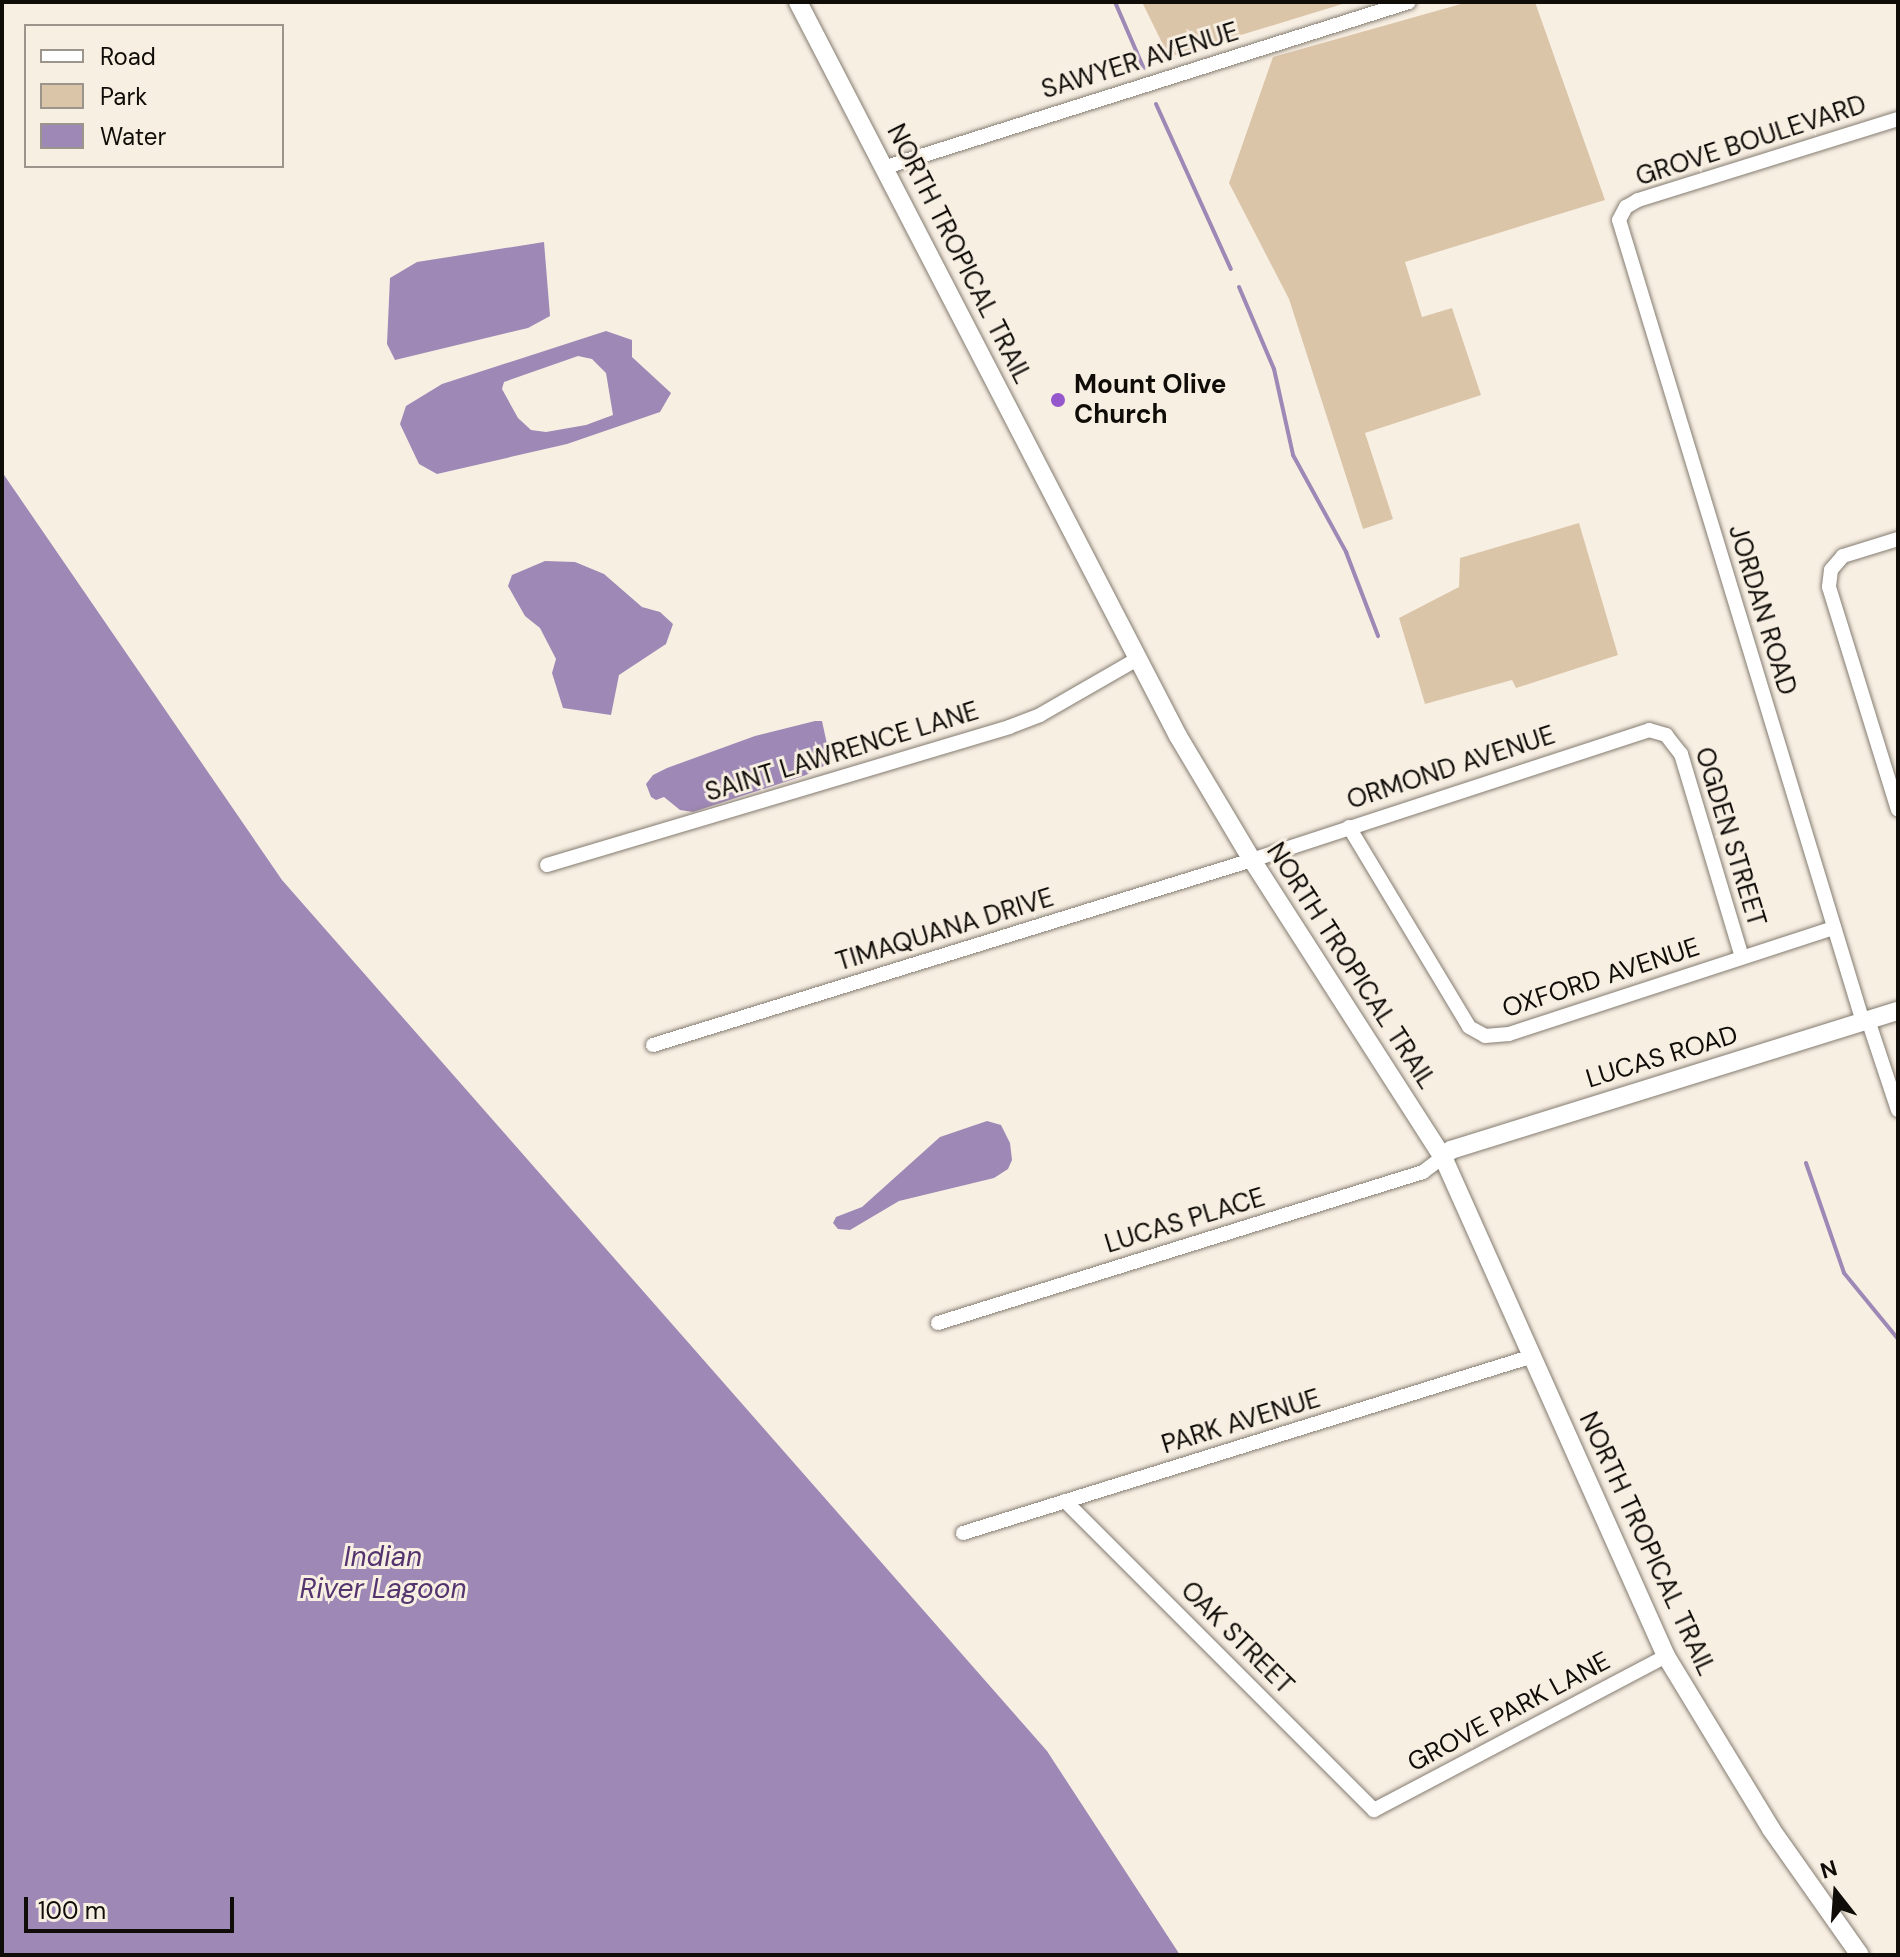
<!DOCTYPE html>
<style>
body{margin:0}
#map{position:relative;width:1900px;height:1957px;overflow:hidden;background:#f8efe3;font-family:"DM Sans",sans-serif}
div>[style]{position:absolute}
.green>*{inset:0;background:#dbc5a9}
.water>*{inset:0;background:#9e88b6}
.stream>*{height:4px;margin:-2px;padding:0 2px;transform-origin:2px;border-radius:2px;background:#9e88b6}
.roads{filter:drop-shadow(0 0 2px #847c71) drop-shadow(0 0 2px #847c71)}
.minor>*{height:14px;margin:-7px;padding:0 7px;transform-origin:7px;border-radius:7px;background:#fff}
.tertiary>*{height:18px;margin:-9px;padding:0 9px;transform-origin:9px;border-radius:9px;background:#fff}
.dots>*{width:22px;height:22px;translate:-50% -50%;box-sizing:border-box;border:4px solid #f8efe3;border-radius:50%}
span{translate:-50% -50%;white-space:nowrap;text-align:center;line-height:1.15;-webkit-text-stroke:6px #f8efe3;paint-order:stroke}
.street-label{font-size:26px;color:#100d09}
.poi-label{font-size:26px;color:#100d09;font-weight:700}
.left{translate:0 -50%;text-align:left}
.water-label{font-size:28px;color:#53346f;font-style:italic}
.frame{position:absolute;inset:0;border:4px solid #100d09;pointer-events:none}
.legend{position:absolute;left:24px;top:24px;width:260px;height:144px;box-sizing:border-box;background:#f8efe3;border:2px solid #9b958c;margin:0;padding:10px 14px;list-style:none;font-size:24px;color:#100d09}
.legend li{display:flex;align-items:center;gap:16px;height:40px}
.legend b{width:40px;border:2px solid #9b958c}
.north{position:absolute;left:1796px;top:1853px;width:80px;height:80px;-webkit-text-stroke:6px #f8efe3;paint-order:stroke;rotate:343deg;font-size:22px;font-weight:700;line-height:32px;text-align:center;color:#100d09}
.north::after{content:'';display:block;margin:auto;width:28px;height:36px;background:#100d09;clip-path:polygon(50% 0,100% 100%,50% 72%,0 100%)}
.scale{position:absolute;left:24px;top:1897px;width:210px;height:36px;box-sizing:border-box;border:4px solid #100d09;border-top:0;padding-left:10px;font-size:24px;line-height:28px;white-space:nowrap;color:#100d09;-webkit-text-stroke:6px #f8efe3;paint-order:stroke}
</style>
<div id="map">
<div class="green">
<div style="clip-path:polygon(1142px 2px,1349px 2px,1169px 57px)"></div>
<div style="clip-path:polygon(1468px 2px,1535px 2px,1605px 200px,1405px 262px,1422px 317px,1452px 308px,1481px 395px,1365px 433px,1393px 519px,1363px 529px,1289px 299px,1229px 183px,1273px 57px)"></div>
<div style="clip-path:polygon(1579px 523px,1618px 655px,1516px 688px,1512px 680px,1425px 704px,1399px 618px,1459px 587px,1460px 558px)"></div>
</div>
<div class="water">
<div style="clip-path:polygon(544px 242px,550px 316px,528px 328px,395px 360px,387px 344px,390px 278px,417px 262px)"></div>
<div style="clip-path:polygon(evenodd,606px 331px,632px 340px,632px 357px,671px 393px,660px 412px,567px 444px,437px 474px,419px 464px,400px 424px,406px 406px,442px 384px,606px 331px,578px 356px,592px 359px,606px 373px,613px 415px,586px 425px,546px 432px,531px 430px,518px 418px,502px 389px,504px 382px,578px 356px)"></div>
<div style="clip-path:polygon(2px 472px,282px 880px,1047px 1751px,1180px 1955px,2px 1955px)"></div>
<div style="clip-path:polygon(545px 561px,575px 562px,604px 574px,642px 607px,660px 612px,673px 624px,666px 644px,619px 675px,611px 715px,563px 708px,552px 673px,556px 659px,540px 628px,525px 616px,508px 586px,512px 575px)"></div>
<div style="clip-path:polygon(815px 721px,822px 721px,830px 758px,824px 766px,806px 775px,693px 812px,680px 810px,664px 797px,656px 800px,651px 797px,646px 784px,653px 775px,667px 768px,755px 736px)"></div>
<div style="clip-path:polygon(987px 1121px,1001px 1125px,1010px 1143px,1012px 1160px,1008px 1169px,994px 1178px,899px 1201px,850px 1230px,838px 1229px,833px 1223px,836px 1217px,862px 1207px,940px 1137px)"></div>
</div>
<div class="stream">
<div style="left:1115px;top:2px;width:73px;rotate:66.6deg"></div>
<div style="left:1156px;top:104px;width:181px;rotate:65.6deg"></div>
<div style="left:1239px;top:287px;width:89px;rotate:66.9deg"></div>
<div style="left:1274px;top:369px;width:88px;rotate:77.5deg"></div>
<div style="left:1293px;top:455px;width:111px;rotate:61.3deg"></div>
<div style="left:1346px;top:552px;width:90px;rotate:69.1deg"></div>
<div style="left:1806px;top:1163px;width:116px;rotate:70.9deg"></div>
<div style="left:1844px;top:1273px;width:85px;rotate:50.7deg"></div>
</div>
<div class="roads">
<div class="minor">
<div style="left:886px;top:167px;width:548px;rotate:-17.51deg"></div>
<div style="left:1898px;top:539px;width:58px;rotate:162.8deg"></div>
<div style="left:1843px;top:556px;width:18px;rotate:131deg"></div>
<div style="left:1831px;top:570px;width:17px;rotate:97deg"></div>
<div style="left:1829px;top:587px;width:233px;rotate:72.8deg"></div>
<div style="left:1349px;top:827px;width:233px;rotate:59deg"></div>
<div style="left:1469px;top:1027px;width:18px;rotate:29deg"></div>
<div style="left:1485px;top:1036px;width:24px;rotate:-5deg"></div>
<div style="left:1509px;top:1034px;width:342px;rotate:-18.1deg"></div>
<div style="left:547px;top:865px;width:482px;rotate:-16.6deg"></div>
<div style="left:1009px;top:727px;width:33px;rotate:-21deg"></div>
<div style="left:1040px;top:715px;width:114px;rotate:-29.9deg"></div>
<div style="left:1868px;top:1020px;width:95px;rotate:71.6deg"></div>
<div style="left:1863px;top:1022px;width:838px;rotate:-106.92deg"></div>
<div style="left:1619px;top:220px;width:15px;rotate:-62deg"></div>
<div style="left:1626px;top:207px;width:14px;rotate:-30deg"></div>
<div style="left:1638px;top:200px;width:272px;rotate:-17.3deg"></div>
<div style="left:653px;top:1045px;width:627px;rotate:-17.16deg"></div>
<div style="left:1252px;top:860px;width:418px;rotate:-18.1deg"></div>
<div style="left:1649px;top:730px;width:18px;rotate:16deg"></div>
<div style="left:1666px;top:735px;width:24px;rotate:52deg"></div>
<div style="left:1681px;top:754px;width:212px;rotate:73.3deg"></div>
<div style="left:938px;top:1323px;width:508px;rotate:-17.29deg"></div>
<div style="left:1423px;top:1172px;width:25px;rotate:-37deg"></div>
<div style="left:1065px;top:1501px;width:437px;rotate:45deg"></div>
<div style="left:1374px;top:1810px;width:330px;rotate:-27.8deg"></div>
<div style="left:963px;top:1533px;width:597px;rotate:-17.25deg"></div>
</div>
<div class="tertiary">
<div style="left:798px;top:2px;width:827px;rotate:62.63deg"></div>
<div style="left:1178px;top:736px;width:144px;rotate:59.2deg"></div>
<div style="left:1252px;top:860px;width:353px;rotate:57.3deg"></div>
<div style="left:1443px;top:1157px;width:547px;rotate:65.92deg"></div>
<div style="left:1666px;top:1656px;width:202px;rotate:58.7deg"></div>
<div style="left:1771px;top:1829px;width:154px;rotate:54.8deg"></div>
<div style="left:1443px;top:1157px;width:11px;rotate:-41deg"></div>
<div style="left:1451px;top:1150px;width:468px;rotate:-17.3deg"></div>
</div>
</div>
<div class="dots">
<div style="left:1058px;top:400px;background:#9656cc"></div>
</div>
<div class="street-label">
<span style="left:1140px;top:61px;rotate:-17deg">SAWYER AVENUE</span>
<span style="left:1751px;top:141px;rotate:-18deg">GROVE BOULEVARD</span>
<span style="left:959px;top:254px;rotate:63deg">NORTH TROPICAL TRAIL</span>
<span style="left:1762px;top:610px;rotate:73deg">JORDAN ROAD</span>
<span style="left:842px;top:752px;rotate:-17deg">SAINT LAWRENCE LANE</span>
<span style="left:1451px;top:768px;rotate:-18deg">ORMOND AVENUE</span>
<span style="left:1730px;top:837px;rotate:73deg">OGDEN STREET</span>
<span style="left:945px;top:930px;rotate:-17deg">TIMAQUANA DRIVE</span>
<span style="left:1351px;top:966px;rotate:57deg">NORTH TROPICAL TRAIL</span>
<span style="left:1601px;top:978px;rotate:-18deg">OXFORD AVENUE</span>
<span style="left:1662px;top:1057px;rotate:-17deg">LUCAS ROAD</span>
<span style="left:1185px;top:1221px;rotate:-17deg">LUCAS PLACE</span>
<span style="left:1241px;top:1422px;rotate:-17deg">PARK AVENUE</span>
<span style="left:1647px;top:1544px;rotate:65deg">NORTH TROPICAL TRAIL</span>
<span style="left:1237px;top:1638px;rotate:45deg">OAK STREET</span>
<span style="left:1509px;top:1712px;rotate:-28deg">GROVE PARK LANE</span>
</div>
<div class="poi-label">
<span class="left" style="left:1074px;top:400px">Mount Olive<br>Church</span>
</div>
<div class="water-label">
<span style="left:383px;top:1573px">Indian<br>River Lagoon</span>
</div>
<div class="frame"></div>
<ul class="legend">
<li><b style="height:10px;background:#fff"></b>Road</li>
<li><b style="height:22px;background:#dbc5a9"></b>Park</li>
<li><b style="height:22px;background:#9e88b6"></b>Water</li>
</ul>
<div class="north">N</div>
<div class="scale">100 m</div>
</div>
